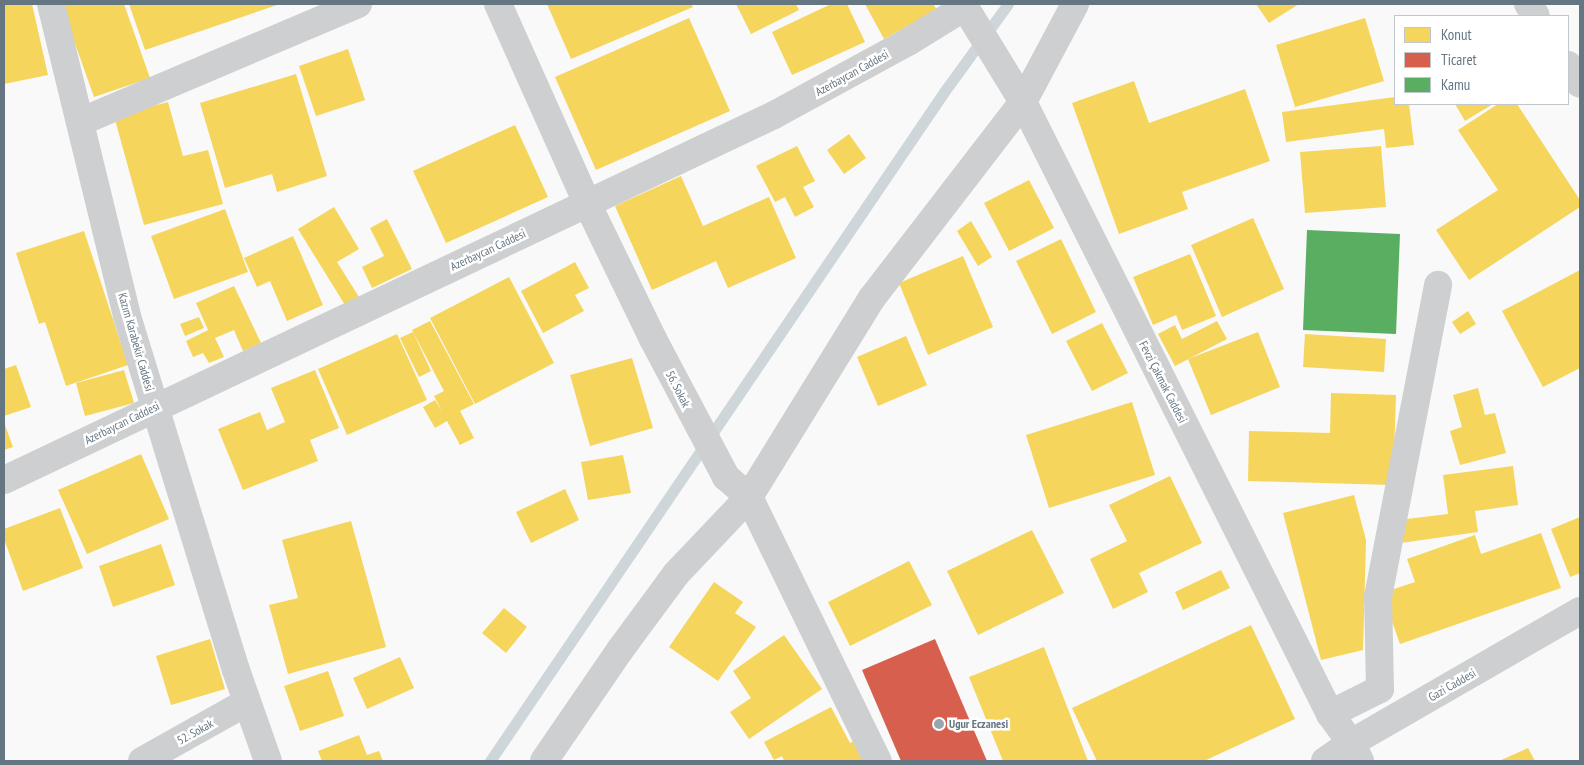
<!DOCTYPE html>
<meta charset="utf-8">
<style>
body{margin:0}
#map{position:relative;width:1584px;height:765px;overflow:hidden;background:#f9f9f9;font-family:"PT Sans Narrow",sans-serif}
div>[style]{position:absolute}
.homes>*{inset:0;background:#f6d55c}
.shops>*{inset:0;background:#d6604d}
.public>*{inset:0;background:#5aae61}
.stream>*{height:11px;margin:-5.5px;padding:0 5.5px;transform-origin:5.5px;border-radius:5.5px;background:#ced6d9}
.minor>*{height:28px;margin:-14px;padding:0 14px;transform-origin:14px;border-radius:14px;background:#cecfd0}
.tertiary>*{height:28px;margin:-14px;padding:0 14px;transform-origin:14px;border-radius:14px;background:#cecfd0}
.dots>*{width:14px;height:14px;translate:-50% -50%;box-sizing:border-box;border:2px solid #fff;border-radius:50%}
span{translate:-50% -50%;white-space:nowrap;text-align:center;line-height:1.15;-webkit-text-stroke:5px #fff;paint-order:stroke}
.street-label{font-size:12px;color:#657683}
.poi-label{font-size:12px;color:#657683;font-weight:700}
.left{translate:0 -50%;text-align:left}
.frame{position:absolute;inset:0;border:5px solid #657683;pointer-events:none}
.legend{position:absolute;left:1394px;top:15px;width:175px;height:90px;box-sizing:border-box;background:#fff;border:1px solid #c1c8cd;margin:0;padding:6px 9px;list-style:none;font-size:15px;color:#657683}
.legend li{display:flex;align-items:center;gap:10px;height:25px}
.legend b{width:25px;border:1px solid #c1c8cd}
</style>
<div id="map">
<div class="homes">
<div style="clip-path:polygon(4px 4px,32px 4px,48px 75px,4px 84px)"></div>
<div style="clip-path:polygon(61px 4px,124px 4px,150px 78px,94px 97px)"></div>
<div style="clip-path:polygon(129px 4px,280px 4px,145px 50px)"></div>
<div style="clip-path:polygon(547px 4px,691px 4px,693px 7px,571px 59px)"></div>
<div style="clip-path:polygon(736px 4px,796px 4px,799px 10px,751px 34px)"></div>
<div style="clip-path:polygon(831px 4px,847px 4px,865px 42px,792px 75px,772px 32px)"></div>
<div style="clip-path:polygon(865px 4px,933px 4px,937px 10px,884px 39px)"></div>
<div style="clip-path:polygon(1256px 4px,1299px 4px,1269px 23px)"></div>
<div style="clip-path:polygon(689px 18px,730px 111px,596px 170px,555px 77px)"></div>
<div style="clip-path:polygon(1365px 18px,1384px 81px,1295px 107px,1276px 45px)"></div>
<div style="clip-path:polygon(348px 49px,365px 100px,316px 116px,299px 66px)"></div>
<div style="clip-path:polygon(296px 74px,327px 176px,277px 192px,272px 174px,225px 188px,200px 103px)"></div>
<div style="clip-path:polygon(1134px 81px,1149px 123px,1245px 89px,1270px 161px,1182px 192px,1188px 209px,1119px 234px,1072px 103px)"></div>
<div style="clip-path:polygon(1395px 97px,1395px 104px,1409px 104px,1414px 145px,1386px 148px,1384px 129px,1286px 142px,1282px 112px)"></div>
<div style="clip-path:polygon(168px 102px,183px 156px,208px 150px,223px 204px,144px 225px,114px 116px)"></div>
<div style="clip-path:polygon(1455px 104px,1493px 104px,1465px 121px)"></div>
<div style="clip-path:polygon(1498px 104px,1517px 104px,1580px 200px,1580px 207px,1469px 280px,1436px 230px,1498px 190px,1458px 130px)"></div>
<div style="clip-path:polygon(515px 125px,548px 197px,446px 243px,413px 171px)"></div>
<div style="clip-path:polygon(849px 134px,866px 158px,844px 174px,827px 150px)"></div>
<div style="clip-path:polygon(797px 146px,815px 181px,803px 187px,814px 207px,795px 217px,785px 197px,775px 202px,756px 166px)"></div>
<div style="clip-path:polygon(1381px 146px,1386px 207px,1305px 213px,1300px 152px)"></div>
<div style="clip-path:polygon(681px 176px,703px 226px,769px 197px,796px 258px,728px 288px,716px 261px,652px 290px,615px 206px)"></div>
<div style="clip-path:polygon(1029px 180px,1054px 228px,1009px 251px,984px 203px)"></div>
<div style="clip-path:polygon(334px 207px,359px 249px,337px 262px,359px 297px,345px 305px,298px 229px)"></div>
<div style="clip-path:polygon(225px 209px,248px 272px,174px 299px,151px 236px)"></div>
<div style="clip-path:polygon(1253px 218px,1284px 289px,1222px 317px,1191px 245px)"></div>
<div style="clip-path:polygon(387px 219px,412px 269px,372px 288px,362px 267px,384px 256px,370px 228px)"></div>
<div style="clip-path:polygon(971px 221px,992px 257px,978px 266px,957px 231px)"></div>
<div style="clip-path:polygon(84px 231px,128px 365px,66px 386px,45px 322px,39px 324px,16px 253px)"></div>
<div style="clip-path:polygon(293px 236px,323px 305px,287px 321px,270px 281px,257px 287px,244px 258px)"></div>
<div style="clip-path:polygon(1061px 239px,1096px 312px,1052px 334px,1016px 261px)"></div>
<div style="clip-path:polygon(1190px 254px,1216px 316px,1182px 330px,1176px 315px,1153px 325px,1133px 277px)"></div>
<div style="clip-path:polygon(963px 256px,993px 327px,928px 355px,899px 283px)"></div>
<div style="clip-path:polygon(575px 262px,589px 288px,575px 295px,584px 311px,543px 333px,521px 291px)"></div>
<div style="clip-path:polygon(1580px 270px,1580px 368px,1543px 387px,1502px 311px)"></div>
<div style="clip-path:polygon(509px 277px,554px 363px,475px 404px,430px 318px)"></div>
<div style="clip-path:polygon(234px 286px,261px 343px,243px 351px,234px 330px,215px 338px,224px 357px,209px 363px,203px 353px,193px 357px,186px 341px,208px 330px,196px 303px)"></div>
<div style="clip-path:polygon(1468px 311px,1476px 324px,1460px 334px,1452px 322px)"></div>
<div style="clip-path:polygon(199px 317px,204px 328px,185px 336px,180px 324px)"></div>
<div style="clip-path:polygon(430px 321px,474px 404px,460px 411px,474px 438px,460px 445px,447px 421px,435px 428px,423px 407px,435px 400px,442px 411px,434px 396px,444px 391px,412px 330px)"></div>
<div style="clip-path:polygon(1217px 321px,1227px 339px,1175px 366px,1158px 334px,1175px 325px,1182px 339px)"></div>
<div style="clip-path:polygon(1102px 323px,1128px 373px,1092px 391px,1066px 341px)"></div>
<div style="clip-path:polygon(413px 332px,431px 371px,419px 377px,400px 338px)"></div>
<div style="clip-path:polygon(1258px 332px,1280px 387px,1211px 415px,1188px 359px)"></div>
<div style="clip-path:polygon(397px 334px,427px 400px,347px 435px,318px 369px)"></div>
<div style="clip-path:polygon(1305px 334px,1386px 339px,1384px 372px,1303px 367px)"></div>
<div style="clip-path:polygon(906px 336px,927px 385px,878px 406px,857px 357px)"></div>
<div style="clip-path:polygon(632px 358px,653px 428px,590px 446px,570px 375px)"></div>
<div style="clip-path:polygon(16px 365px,31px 407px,4px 416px,4px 369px)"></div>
<div style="clip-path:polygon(124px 370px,134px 403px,85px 416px,76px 383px)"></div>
<div style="clip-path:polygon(315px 370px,339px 428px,310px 440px,318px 461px,243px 490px,218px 429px,260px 412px,267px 430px,285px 422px,271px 388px)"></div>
<div style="clip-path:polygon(1478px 388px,1485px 415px,1495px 413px,1506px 453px,1460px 465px,1450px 431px,1462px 427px,1453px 395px)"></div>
<div style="clip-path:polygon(1331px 393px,1396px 395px,1393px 485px,1248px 481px,1249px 431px,1330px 433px)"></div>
<div style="clip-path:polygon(1132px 402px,1155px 475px,1049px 508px,1026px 435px)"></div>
<div style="clip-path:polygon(4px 422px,13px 447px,4px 450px)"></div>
<div style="clip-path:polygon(141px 454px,169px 519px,87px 554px,58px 490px)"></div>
<div style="clip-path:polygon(623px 455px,631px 493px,588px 500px,581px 462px)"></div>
<div style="clip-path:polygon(1513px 466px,1518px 505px,1475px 511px,1478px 532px,1401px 543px,1398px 520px,1448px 514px,1443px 475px)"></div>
<div style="clip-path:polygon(1170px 476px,1202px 543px,1139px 573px,1148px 592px,1113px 609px,1090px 559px,1127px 541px,1109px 505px)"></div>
<div style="clip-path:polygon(565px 489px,579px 520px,531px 543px,516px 512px)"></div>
<div style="clip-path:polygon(1354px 495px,1366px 540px,1363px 650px,1321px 660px,1283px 513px)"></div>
<div style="clip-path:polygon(60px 508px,83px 568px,23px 591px,4px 539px,4px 529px)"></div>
<div style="clip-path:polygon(1580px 517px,1580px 573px,1570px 577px,1551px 529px)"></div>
<div style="clip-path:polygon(351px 521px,386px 647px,288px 674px,269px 605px,298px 598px,282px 540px)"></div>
<div style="clip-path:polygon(1032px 530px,1064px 593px,978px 635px,947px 571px)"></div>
<div style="clip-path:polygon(1541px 533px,1561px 588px,1400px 644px,1382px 593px,1415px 582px,1407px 559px,1475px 535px,1481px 554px)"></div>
<div style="clip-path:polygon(161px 544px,175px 585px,113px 607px,99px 566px)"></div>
<div style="clip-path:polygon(909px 561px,932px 605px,850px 646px,828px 602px)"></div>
<div style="clip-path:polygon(1221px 570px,1230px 588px,1183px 610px,1175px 592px)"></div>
<div style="clip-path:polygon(714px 582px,743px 602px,735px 613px,756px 627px,718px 681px,669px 647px)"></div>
<div style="clip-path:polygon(504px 608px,527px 627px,506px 653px,482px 633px)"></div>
<div style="clip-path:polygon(1251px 625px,1295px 719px,1204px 761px,1097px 761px,1072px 708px)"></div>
<div style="clip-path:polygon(784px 635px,822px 689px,749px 739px,730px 712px,751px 698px,733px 671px)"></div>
<div style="clip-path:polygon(210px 639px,225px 689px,171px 705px,156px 656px)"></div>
<div style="clip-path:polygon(1044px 647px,1088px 761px,1003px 761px,969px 677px)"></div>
<div style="clip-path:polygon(400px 657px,414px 688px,367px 709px,353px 678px)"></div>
<div style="clip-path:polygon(328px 671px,344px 716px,300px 731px,284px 686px)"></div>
<div style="clip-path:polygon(831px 707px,850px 743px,857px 739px,869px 761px,784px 761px,782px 756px,774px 760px,764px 742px)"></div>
<div style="clip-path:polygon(359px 735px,367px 755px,379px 751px,383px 761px,322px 761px,318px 751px)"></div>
<div style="clip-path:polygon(1528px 748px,1535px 761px,1499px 761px)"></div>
</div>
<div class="shops">
<div style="clip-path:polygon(935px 639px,987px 761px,901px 761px,862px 670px)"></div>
</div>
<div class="public">
<div style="clip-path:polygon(1307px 230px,1400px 234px,1396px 334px,1303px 330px)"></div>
</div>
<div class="stream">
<div style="left:490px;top:761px;width:809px;rotate:-55.84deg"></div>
<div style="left:944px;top:92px;width:109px;rotate:-54deg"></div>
</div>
<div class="minor">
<div style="left:51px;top:4px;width:321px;rotate:76.3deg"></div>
<div style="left:127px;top:316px;width:370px;rotate:72.9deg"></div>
<div style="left:236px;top:670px;width:96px;rotate:70.6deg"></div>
<div style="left:498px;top:4px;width:218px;rotate:65.9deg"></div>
<div style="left:587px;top:203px;width:151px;rotate:64.1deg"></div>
<div style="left:653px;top:339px;width:156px;rotate:62.1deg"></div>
<div style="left:726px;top:477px;width:30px;rotate:41deg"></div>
<div style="left:749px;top:497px;width:294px;rotate:64deg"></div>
<div style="left:80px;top:122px;width:302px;rotate:-23deg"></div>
<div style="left:4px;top:480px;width:852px;rotate:-25.36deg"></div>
<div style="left:774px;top:115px;width:153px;rotate:-28.6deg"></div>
<div style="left:908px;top:42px;width:67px;rotate:-31.6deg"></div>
<div style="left:1330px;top:714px;width:56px;rotate:-26.6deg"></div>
<div style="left:1380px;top:689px;width:92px;rotate:-91.2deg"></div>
<div style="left:1378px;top:597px;width:318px;rotate:-79.1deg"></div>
<div style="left:142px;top:761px;width:120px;rotate:-29.3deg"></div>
<div style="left:544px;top:761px;width:135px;rotate:-55.6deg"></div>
<div style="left:620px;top:650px;width:94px;rotate:-53.6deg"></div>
<div style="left:676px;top:574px;width:106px;rotate:-46.5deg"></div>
<div style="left:749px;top:497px;width:234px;rotate:-58.3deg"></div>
<div style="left:872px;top:298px;width:247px;rotate:-52.4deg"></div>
<div style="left:1023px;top:102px;width:111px;rotate:-62deg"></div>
</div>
<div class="tertiary">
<div style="left:963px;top:4px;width:115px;rotate:58.5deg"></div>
<div style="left:1023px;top:102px;width:685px;rotate:63.36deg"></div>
<div style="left:1330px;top:714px;width:36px;rotate:54deg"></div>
<div style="left:1351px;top:743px;width:20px;rotate:63deg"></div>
<div style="left:1528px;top:4px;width:14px;rotate:56deg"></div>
<div style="left:1568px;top:65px;width:22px;rotate:58deg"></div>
<div style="left:1325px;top:761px;width:32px;rotate:-35deg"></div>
<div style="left:1351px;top:743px;width:264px;rotate:-30deg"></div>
</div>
<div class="dots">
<div style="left:939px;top:724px;background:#99a4ac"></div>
</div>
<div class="street-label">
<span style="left:852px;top:73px;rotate:-29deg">Azerbaycan Caddesi</span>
<span style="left:488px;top:250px;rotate:-25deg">Azerbaycan Caddesi</span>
<span style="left:136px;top:342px;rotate:74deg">Kazım Karabekir Caddesi</span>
<span style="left:1163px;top:382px;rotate:63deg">Fevzi Çakmak Caddesi</span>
<span style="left:678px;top:389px;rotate:63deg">56. Sokak</span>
<span style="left:122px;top:423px;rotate:-26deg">Azerbaycan Caddesi</span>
<span style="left:1452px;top:685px;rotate:-30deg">Gazi Caddesi</span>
<span style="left:195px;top:732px;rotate:-29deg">52. Sokak</span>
</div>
<div class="poi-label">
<span class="left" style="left:949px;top:724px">Ugur Eczanesi</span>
</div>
<div class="frame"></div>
<ul class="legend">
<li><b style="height:14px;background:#f6d55c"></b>Konut</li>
<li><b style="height:14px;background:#d6604d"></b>Ticaret</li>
<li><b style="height:14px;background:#5aae61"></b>Kamu</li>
</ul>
</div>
